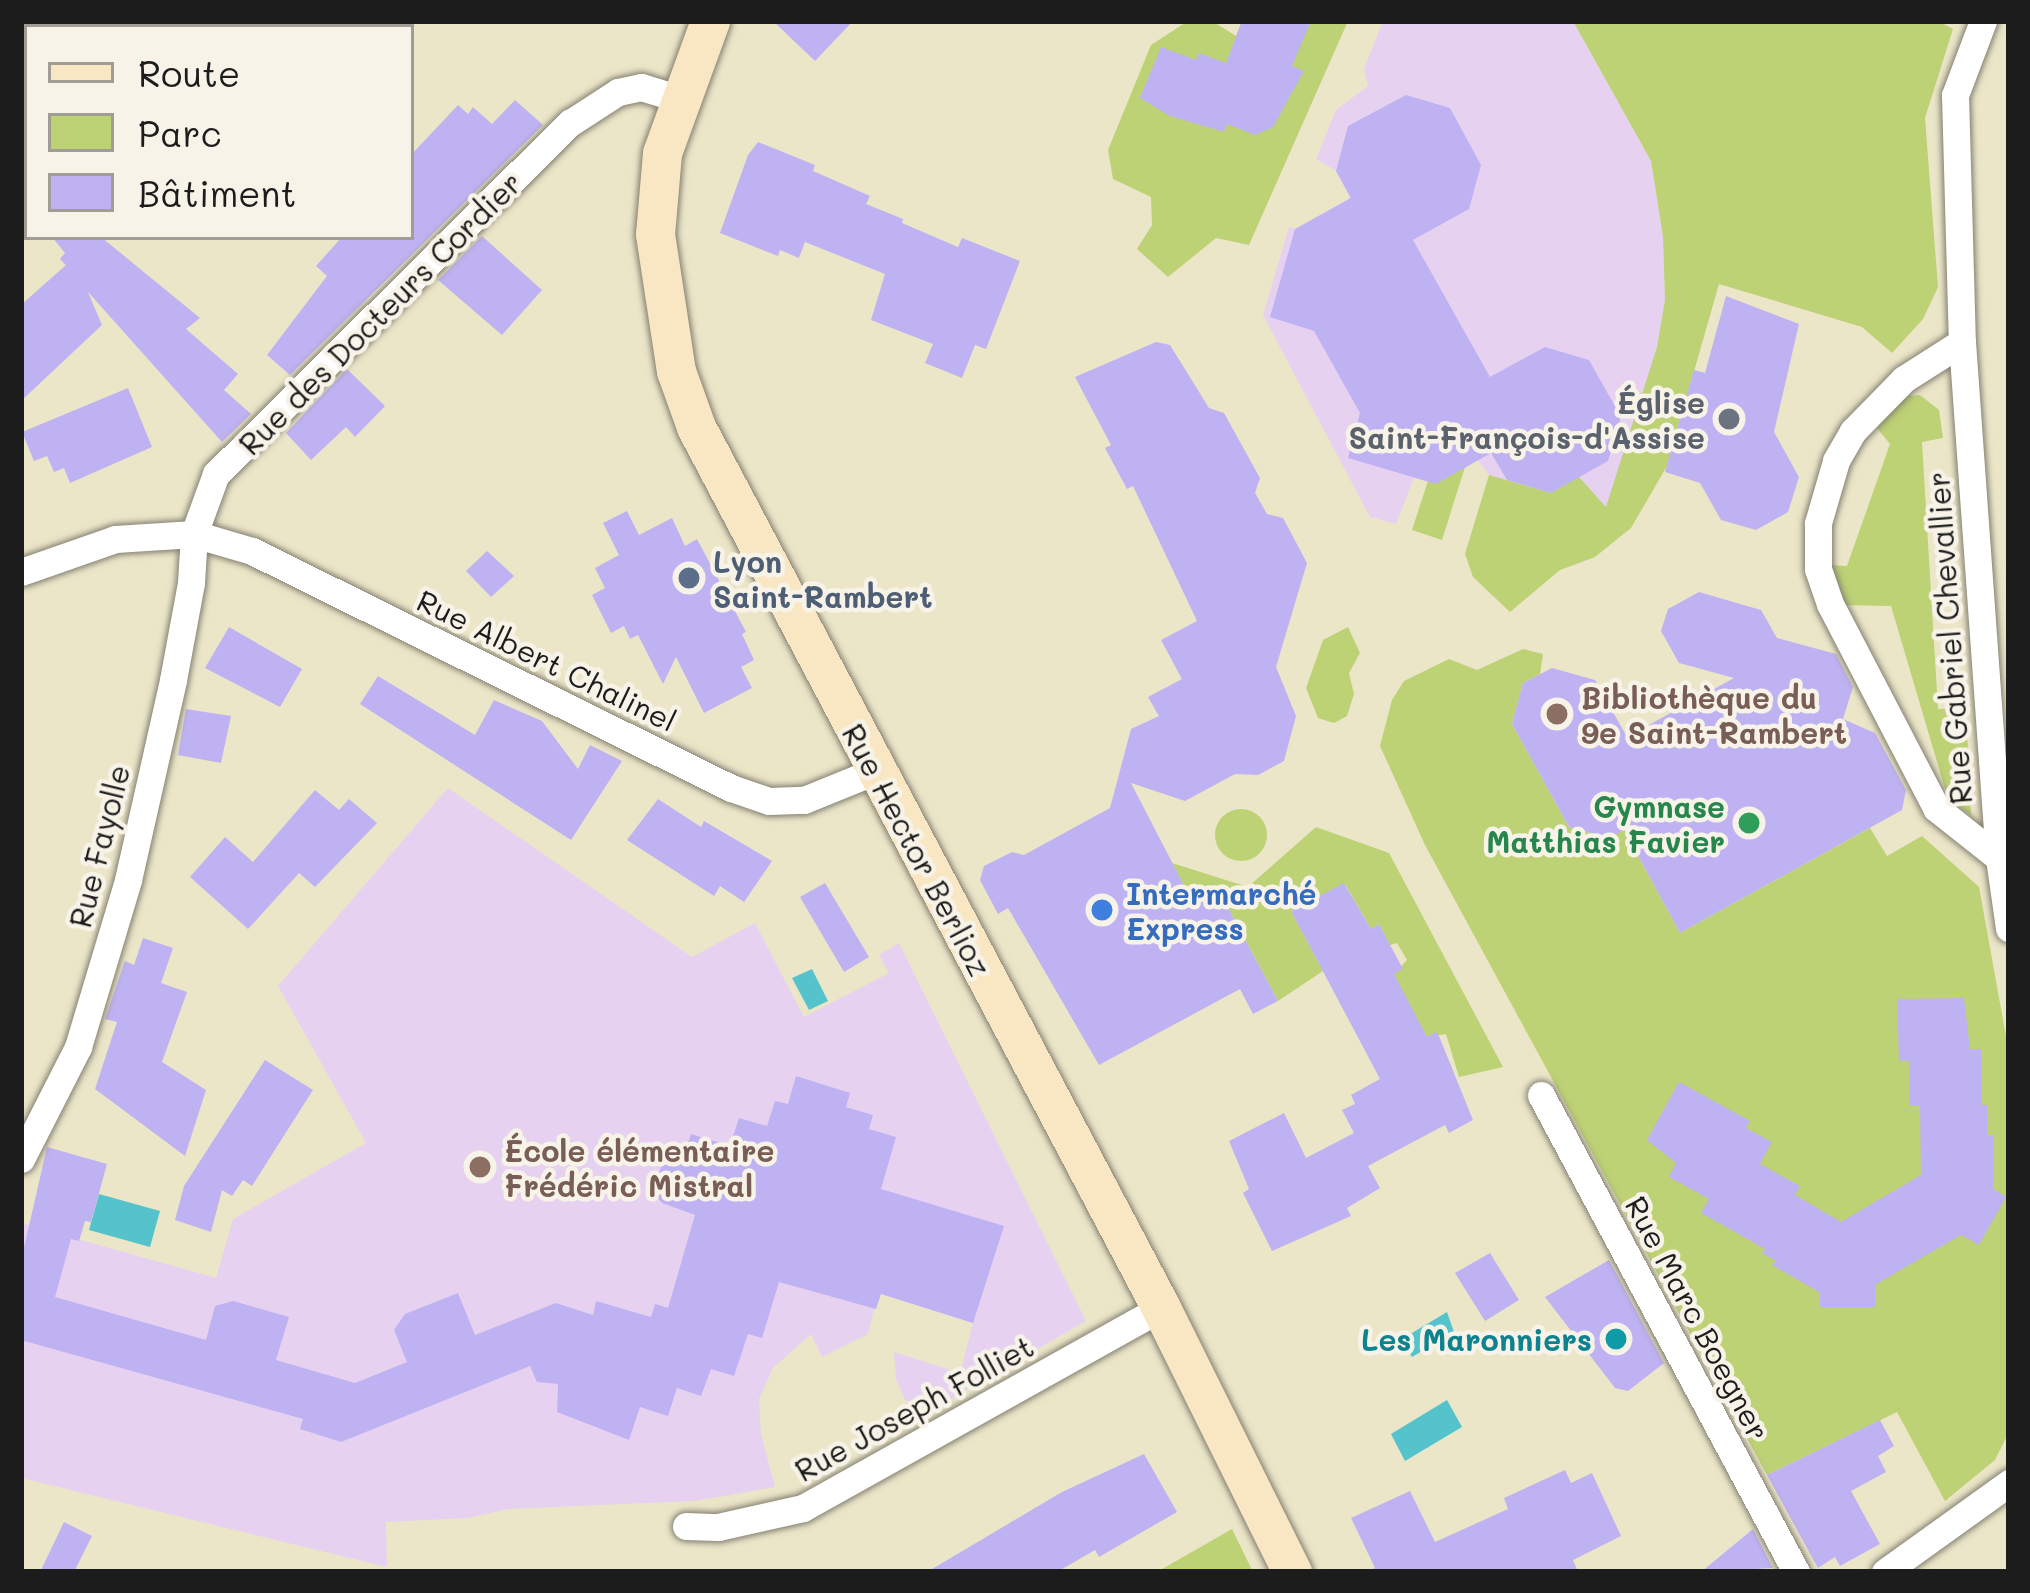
<!DOCTYPE html>
<meta charset="utf-8">
<style>
body{margin:0}
#map{position:relative;width:2030px;height:1593px;overflow:hidden;background:#ece6c9;font-family:Mali,sans-serif}
div>[style]{position:absolute}
.built>*{inset:0;background:#e6d2f0}
.green>*{inset:0;background:#bdd175}
.round{border-radius:50%}
.water>*{inset:0;background:#55c3cb}
.building>*{inset:0;background:#bfb2f2}
.roads{filter:drop-shadow(0 0 3px #848172) drop-shadow(0 0 3px #848172)}
.street>*{height:27px;margin:-13.5px;padding:0 13.5px;transform-origin:13.5px;border-radius:13.5px;background:#fff}
.secondary>*{height:39px;margin:-19.5px;padding:0 19.5px;transform-origin:19.5px;border-radius:19.5px;background:#f9e7c3}
.dots>*{width:33px;height:33px;translate:-50% -50%;box-sizing:border-box;border:6px solid #f7f3e8;border-radius:50%}
span{translate:-50% -50%;white-space:nowrap;text-align:center;line-height:1.15;-webkit-text-stroke:9px #f7f3e8;paint-order:stroke}
.street-label{font-size:30px;color:#1c1c1c}
.worship-label{font-size:30px;color:#5b616d;font-weight:700}
.right{translate:-100% -50%;text-align:right}
.service-label{font-size:30px;color:#4e5e75;font-weight:700}
.left{translate:0 -50%;text-align:left}
.education-label{font-size:30px;color:#785e54;font-weight:700}
.leisure-label{font-size:30px;color:#27864d;font-weight:700}
.shop-label{font-size:30px;color:#366cbe;font-weight:700}
.culture-label{font-size:30px;color:#0d838f;font-weight:700}
.frame{position:absolute;inset:0;border:24px solid #1c1c1c;pointer-events:none}
.legend{position:absolute;left:24px;top:24px;width:390px;height:216px;box-sizing:border-box;background:#f7f3e8;border:3px solid #9f9d96;margin:0;padding:15px 21px;list-style:none;font-size:36px;color:#1c1c1c}
.legend li{display:flex;align-items:center;gap:24px;height:60px}
.legend b{width:60px;border:3px solid #9f9d96}
</style>
<div id="map">
<div class="built">
<div style="clip-path:polygon(1383px 21px,1573px 21px,1651px 161px,1663px 237px,1665px 300px,1657px 347px,1606px 521px,1489px 475px,1478px 460px,1436px 484px,1414px 478px,1396px 524px,1370px 517px,1263px 315px,1289px 227px,1296px 229px,1350px 198px,1336px 171px,1316px 159px,1336px 110px,1368px 86px,1364px 69px)"></div>
<div style="clip-path:polygon(448px 788px,692px 957px,755px 923px,804px 1017px,889px 973px,879px 955px,899px 943px,1086px 1321px,930px 1411px,905px 1400px,896px 1379px,894px 1352px,960px 1373px,973px 1323px,878px 1293px,868px 1334px,822px 1357px,811px 1334px,773px 1368px,759px 1399px,761px 1434px,775px 1487px,695px 1501px,508px 1509px,468px 1518px,386px 1522px,387px 1567px,21px 1478px,21px 1223px,216px 1278px,233px 1219px,366px 1143px,278px 986px)"></div>
</div>
<div class="green">
<div style="clip-path:polygon(1188px 21px,1212px 21px,1236px 36px,1242px 21px,1348px 21px,1249px 245px,1216px 238px,1168px 277px,1137px 249px,1152px 225px,1151px 197px,1113px 179px,1108px 150px,1151px 45px)"></div>
<div style="clip-path:polygon(1573px 21px,1938px 21px,1953px 29px,1925px 118px,1938px 287px,1923px 319px,1892px 353px,1862px 327px,1719px 284px,1667px 466px,1631px 528px,1595px 557px,1560px 570px,1510px 612px,1473px 577px,1465px 554px,1489px 475px,1551px 493px,1579px 477px,1606px 507px,1657px 347px,1665px 300px,1663px 237px,1651px 161px)"></div>
<div style="clip-path:polygon(21px 102px,27px 107px,27px 221px,21px 226px)"></div>
<div style="clip-path:polygon(1920px 395px,1939px 410px,1943px 438px,1922px 442px,1938px 709px,1966px 708px,1971px 815px,1948px 799px,1891px 606px,1837px 605px,1829px 565px,1847px 566px,1890px 444px,1873px 423px,1898px 397px)"></div>
<div style="clip-path:polygon(1465px 467px,1442px 540px,1412px 530px,1428px 481px)"></div>
<div style="clip-path:polygon(1348px 627px,1360px 653px,1349px 673px,1354px 694px,1347px 716px,1334px 723px,1318px 718px,1306px 688px,1323px 640px)"></div>
<div style="clip-path:polygon(1523px 649px,1543px 654px,1540px 674px,1523px 683px,1512px 724px,1569px 827px,1609px 838px,1624px 830px,1680px 933px,1870px 828px,1887px 856px,1922px 836px,1979px 887px,2009px 1053px,2009px 1432px,1995px 1460px,1945px 1501px,1897px 1412px,1767px 1475px,1425px 845px,1380px 746px,1392px 700px,1404px 681px,1449px 659px,1477px 670px)"></div>
<div class="round" style="left:1215px;top:809px;width:52px;height:52px"></div>
<div style="clip-path:polygon(1316px 827px,1389px 853px,1503px 1067px,1459px 1077px,1446px 1034px,1427px 1037px,1402px 994px,1394px 974px,1407px 960px,1397px 943px,1390px 945px,1379px 924px,1371px 929px,1345px 884px,1291px 911px,1323px 971px,1278px 1001px,1227px 906px,1189px 895px,1172px 863px,1248px 887px)"></div>
<div style="clip-path:polygon(1232px 1529px,1253px 1572px,1157px 1572px)"></div>
</div>
<div class="water">
<div style="clip-path:polygon(812px 969px,828px 1001px,809px 1010px,792px 978px)"></div>
<div style="clip-path:polygon(99px 1194px,160px 1211px,150px 1247px,89px 1230px)"></div>
<div style="clip-path:polygon(1447px 1312px,1454px 1332px,1412px 1357px,1402px 1339px)"></div>
<div style="clip-path:polygon(1447px 1400px,1462px 1427px,1405px 1461px,1391px 1434px)"></div>
</div>
<div class="building">
<div style="clip-path:polygon(773px 21px,853px 21px,815px 61px)"></div>
<div style="clip-path:polygon(1242px 21px,1311px 21px,1292px 66px,1304px 71px,1273px 127px,1255px 135px,1227px 124px,1224px 132px,1170px 116px,1140px 98px,1161px 47px,1196px 60px,1199px 53px,1226px 63px)"></div>
<div style="clip-path:polygon(1406px 95px,1450px 108px,1481px 165px,1469px 209px,1413px 240px,1490px 377px,1545px 347px,1589px 360px,1621px 417px,1608px 461px,1551px 493px,1507px 480px,1491px 453px,1436px 484px,1348px 458px,1360px 413px,1314px 331px,1270px 317px,1295px 229px,1351px 198px,1336px 171px,1348px 126px)"></div>
<div style="clip-path:polygon(515px 100px,543px 125px,290px 375px,267px 355px,327px 276px,316px 266px,342px 237px,411px 237px,411px 155px,458px 105px,468px 114px,473px 107px,492px 124px)"></div>
<div style="clip-path:polygon(758px 142px,815px 165px,813px 171px,870px 196px,866px 204px,903px 219px,902px 223px,958px 247px,962px 238px,1020px 261px,986px 349px,975px 345px,962px 378px,925px 363px,933px 344px,871px 320px,885px 274px,805px 242px,799px 258px,780px 250px,778px 256px,720px 233px,748px 155px)"></div>
<div style="clip-path:polygon(482px 236px,542px 290px,502px 335px,438px 280px)"></div>
<div style="clip-path:polygon(52px 237px,101px 237px,200px 318px,186px 329px,238px 374px,224px 390px,251px 414px,222px 442px,88px 292px,102px 325px,21px 401px,21px 305px,66px 265px,60px 259px,65px 253px)"></div>
<div style="clip-path:polygon(1726px 296px,1799px 324px,1774px 432px,1799px 477px,1788px 512px,1756px 530px,1721px 520px,1700px 483px,1665px 472px,1694px 370px,1705px 373px)"></div>
<div style="clip-path:polygon(1156px 342px,1170px 345px,1209px 408px,1224px 413px,1260px 478px,1255px 493px,1267px 514px,1283px 518px,1307px 563px,1276px 667px,1296px 716px,1284px 761px,1258px 775px,1235px 774px,1185px 801px,1131px 783px,1189px 895px,1227px 906px,1278px 1001px,1253px 1014px,1240px 989px,1099px 1065px,1008px 908px,998px 914px,980px 880px,984px 866px,1012px 852px,1024px 855px,1110px 808px,1131px 729px,1159px 716px,1148px 697px,1182px 679px,1161px 640px,1197px 621px,1133px 486px,1127px 489px,1105px 448px,1111px 445px,1075px 377px)"></div>
<div style="clip-path:polygon(347px 369px,385px 406px,355px 437px,346px 427px,311px 460px,286px 433px)"></div>
<div style="clip-path:polygon(128px 388px,152px 447px,70px 483px,64px 468px,54px 472px,47px 456px,34px 461px,22px 432px)"></div>
<div style="clip-path:polygon(627px 511px,639px 535px,672px 518px,685px 546px,697px 539px,746px 632px,742px 634px,754px 660px,741px 667px,752px 688px,704px 713px,676px 657px,663px 684px,638px 635px,630px 639px,624px 626px,611px 633px,592px 595px,605px 588px,595px 568px,619px 555px,603px 523px)"></div>
<div style="clip-path:polygon(487px 551px,514px 576px,491px 597px,466px 571px)"></div>
<div style="clip-path:polygon(1699px 592px,1761px 610px,1777px 638px,1836px 654px,1853px 687px,1843px 719px,1875px 733px,1906px 790px,1902px 810px,1680px 933px,1624px 830px,1609px 838px,1569px 827px,1512px 724px,1523px 683px,1552px 668px,1595px 680px,1627px 737px,1734px 678px,1679px 663px,1661px 631px,1668px 609px)"></div>
<div style="clip-path:polygon(229px 627px,302px 669px,280px 707px,205px 668px)"></div>
<div style="clip-path:polygon(378px 676px,475px 735px,494px 700px,542px 721px,578px 769px,590px 745px,622px 761px,571px 840px,360px 704px)"></div>
<div style="clip-path:polygon(186px 709px,231px 716px,221px 763px,178px 755px)"></div>
<div style="clip-path:polygon(315px 790px,339px 810px,349px 799px,377px 823px,315px 887px,299px 873px,248px 929px,190px 877px,225px 837px,253px 862px)"></div>
<div style="clip-path:polygon(658px 799px,701px 827px,704px 821px,772px 861px,744px 902px,720px 886px,714px 896px,627px 840px)"></div>
<div style="clip-path:polygon(825px 883px,869px 957px,844px 972px,800px 897px)"></div>
<div style="clip-path:polygon(1344px 883px,1371px 929px,1379px 924px,1403px 969px,1394px 974px,1427px 1037px,1436px 1032px,1439px 1036px,1473px 1120px,1449px 1133px,1445px 1125px,1368px 1166px,1380px 1188px,1347px 1208px,1351px 1216px,1272px 1251px,1243px 1193px,1249px 1189px,1229px 1141px,1284px 1113px,1306px 1158px,1354px 1133px,1342px 1110px,1355px 1104px,1351px 1095px,1380px 1079px,1291px 911px)"></div>
<div style="clip-path:polygon(143px 938px,173px 948px,161px 983px,187px 992px,162px 1062px,206px 1090px,185px 1156px,95px 1089px,117px 1022px,105px 1019px,125px 961px,134px 965px)"></div>
<div style="clip-path:polygon(1964px 998px,1970px 1049px,1981px 1049px,1981px 1105px,1987px 1105px,1987px 1135px,1993px 1135px,1993px 1189px,2006px 1197px,1979px 1245px,1961px 1235px,1904px 1268px,1875px 1285px,1875px 1307px,1820px 1307px,1819px 1292px,1772px 1265px,1776px 1261px,1762px 1253px,1765px 1249px,1701px 1213px,1709px 1199px,1669px 1177px,1676px 1163px,1647px 1140px,1679px 1082px,1750px 1121px,1746px 1128px,1772px 1142px,1760px 1164px,1800px 1186px,1795px 1195px,1841px 1222px,1921px 1175px,1920px 1106px,1909px 1106px,1909px 1061px,1899px 1061px,1897px 999px)"></div>
<div style="clip-path:polygon(265px 1060px,313px 1090px,252px 1186px,243px 1180px,232px 1196px,222px 1190px,211px 1232px,175px 1220px,184px 1186px)"></div>
<div style="clip-path:polygon(796px 1076px,850px 1093px,846px 1107px,873px 1115px,869px 1129px,896px 1137px,881px 1189px,1004px 1226px,973px 1323px,881px 1294px,876px 1309px,779px 1282px,762px 1338px,748px 1334px,734px 1376px,711px 1369px,701px 1396px,677px 1388px,668px 1416px,640px 1407px,629px 1440px,557px 1412px,558px 1384px,537px 1382px,530px 1366px,341px 1442px,300px 1429px,303px 1419px,21px 1340px,21px 1261px,47px 1147px,107px 1164px,91px 1222px,85px 1221px,79px 1241px,71px 1239px,55px 1297px,206px 1340px,215px 1306px,233px 1301px,289px 1317px,276px 1360px,355px 1383px,407px 1362px,394px 1330px,405px 1314px,458px 1293px,475px 1335px,556px 1303px,593px 1315px,596px 1301px,651px 1317px,655px 1304px,668px 1308px,695px 1215px,662px 1203px,652px 1191px,665px 1157px,682px 1162px,691px 1134px,730px 1146px,739px 1118px,767px 1126px,775px 1101px,788px 1104px)"></div>
<div style="clip-path:polygon(1490px 1253px,1519px 1300px,1485px 1321px,1455px 1273px)"></div>
<div style="clip-path:polygon(1609px 1260px,1664px 1363px,1628px 1391px,1615px 1388px,1545px 1297px)"></div>
<div style="clip-path:polygon(1880px 1420px,1894px 1446px,1878px 1456px,1886px 1472px,1851px 1491px,1880px 1544px,1840px 1566px,1835px 1557px,1818px 1568px,1767px 1475px)"></div>
<div style="clip-path:polygon(1144px 1454px,1177px 1512px,1099px 1557px,1095px 1550px,1057px 1572px,927px 1572px,1062px 1492px)"></div>
<div style="clip-path:polygon(1565px 1470px,1571px 1483px,1592px 1473px,1621px 1536px,1573px 1560px,1578px 1572px,1367px 1572px,1375px 1568px,1351px 1518px,1410px 1491px,1435px 1542px,1508px 1509px,1504px 1498px)"></div>
<div style="clip-path:polygon(64px 1522px,92px 1536px,74px 1572px,40px 1572px)"></div>
<div style="clip-path:polygon(1753px 1529px,1773px 1568px,1701px 1572px)"></div>
</div>
<div class="roads">
<div class="street">
<div style="left:1983px;top:21px;width:79px;rotate:110.7deg"></div>
<div style="left:1955px;top:95px;width:247px;rotate:88.4deg"></div>
<div style="left:1962px;top:342px;width:517px;rotate:85.9deg"></div>
<div style="left:1999px;top:858px;width:71px;rotate:81.9deg"></div>
<div style="left:1962px;top:342px;width:69px;rotate:147.5deg"></div>
<div style="left:1904px;top:379px;width:73px;rotate:134.4deg"></div>
<div style="left:1853px;top:431px;width:34px;rotate:120deg"></div>
<div style="left:1836px;top:461px;width:65px;rotate:106.2deg"></div>
<div style="left:1818px;top:523px;width:46px;rotate:90deg"></div>
<div style="left:1818px;top:569px;width:37px;rotate:71deg"></div>
<div style="left:1830px;top:604px;width:230px;rotate:62.5deg"></div>
<div style="left:1936px;top:808px;width:80px;rotate:38.4deg"></div>
<div style="left:21px;top:572px;width:100px;rotate:-19.3deg"></div>
<div style="left:115px;top:539px;width:79px;rotate:-3.6deg"></div>
<div style="left:194px;top:534px;width:60px;rotate:16.3deg"></div>
<div style="left:252px;top:551px;width:534px;rotate:26.33deg"></div>
<div style="left:731px;top:788px;width:40px;rotate:18.9deg"></div>
<div style="left:769px;top:801px;width:35px;rotate:-2deg"></div>
<div style="left:804px;top:800px;width:77px;rotate:-22.2deg"></div>
<div style="left:1541px;top:1095px;width:541px;rotate:61.87deg"></div>
<div style="left:21px;top:1159px;width:126px;rotate:-63deg"></div>
<div style="left:78px;top:1047px;width:174px;rotate:-73.3deg"></div>
<div style="left:128px;top:880px;width:205px;rotate:-77.3deg"></div>
<div style="left:173px;top:680px;width:99px;rotate:-79.5deg"></div>
<div style="left:191px;top:583px;width:49px;rotate:-86.5deg"></div>
<div style="left:194px;top:534px;width:64px;rotate:-69.9deg"></div>
<div style="left:216px;top:474px;width:499px;rotate:-44.8deg"></div>
<div style="left:570px;top:123px;width:57px;rotate:-32.9deg"></div>
<div style="left:618px;top:92px;width:24px;rotate:-12deg"></div>
<div style="left:641px;top:87px;width:39px;rotate:17deg"></div>
<div style="left:686px;top:1526px;width:32px;rotate:2deg"></div>
<div style="left:718px;top:1527px;width:87px;rotate:-12.6deg"></div>
<div style="left:803px;top:1508px;width:410px;rotate:-29.2deg"></div>
<div style="left:1885px;top:1572px;width:153px;rotate:-35.7deg"></div>
</div>
<div class="secondary">
<div style="left:710px;top:21px;width:140px;rotate:110deg"></div>
<div style="left:662px;top:153px;width:81px;rotate:94.9deg"></div>
<div style="left:655px;top:234px;width:139px;rotate:81.3deg"></div>
<div style="left:676px;top:371px;width:59px;rotate:70.3deg"></div>
<div style="left:696px;top:427px;width:996px;rotate:62.17deg"></div>
<div style="left:1161px;top:1308px;width:295px;rotate:63.6deg"></div>
</div>
</div>
<div class="dots">
<div style="left:1729px;top:419px;background:#6b7280"></div>
<div style="left:689px;top:578px;background:#5c6f8a"></div>
<div style="left:1557px;top:714px;background:#8d6e63"></div>
<div style="left:1749px;top:823px;background:#2e9e5b"></div>
<div style="left:1102px;top:910px;background:#3f7fe0"></div>
<div style="left:480px;top:1167px;background:#8d6e63"></div>
<div style="left:1616px;top:1339px;background:#0f9aa8"></div>
</div>
<div class="street-label">
<span style="left:380px;top:313px;rotate:-45deg">Rue des Docteurs Cordier</span>
<span style="left:1949px;top:638px;rotate:-94deg">Rue Gabriel Chevallier</span>
<span style="left:547px;top:660px;rotate:26deg">Rue Albert Chalinel</span>
<span style="left:99px;top:846px;rotate:-76deg">Rue Fayolle</span>
<span style="left:917px;top:850px;rotate:62deg">Rue Hector Berlioz</span>
<span style="left:1698px;top:1318px;rotate:62deg">Rue Marc Boegner</span>
<span style="left:914px;top:1408px;rotate:-29deg">Rue Joseph Folliet</span>
</div>
<div class="worship-label">
<span class="right" style="left:1705px;top:419px">Église<br>Saint-François-d'Assise</span>
</div>
<div class="service-label">
<span class="left" style="left:713px;top:578px">Lyon<br>Saint-Rambert</span>
</div>
<div class="education-label">
<span class="left" style="left:1581px;top:714px">Bibliothèque du<br>9e Saint-Rambert</span>
<span class="left" style="left:504px;top:1167px">École élémentaire<br>Frédéric Mistral</span>
</div>
<div class="leisure-label">
<span class="right" style="left:1725px;top:823px">Gymnase<br>Matthias Favier</span>
</div>
<div class="shop-label">
<span class="left" style="left:1126px;top:910px">Intermarché<br>Express</span>
</div>
<div class="culture-label">
<span class="right" style="left:1592px;top:1339px">Les Maronniers</span>
</div>
<div class="frame"></div>
<ul class="legend">
<li><b style="height:15px;background:#f9e7c3"></b>Route</li>
<li><b style="height:33px;background:#bdd175"></b>Parc</li>
<li><b style="height:33px;background:#bfb2f2"></b>Bâtiment</li>
</ul>
</div>
